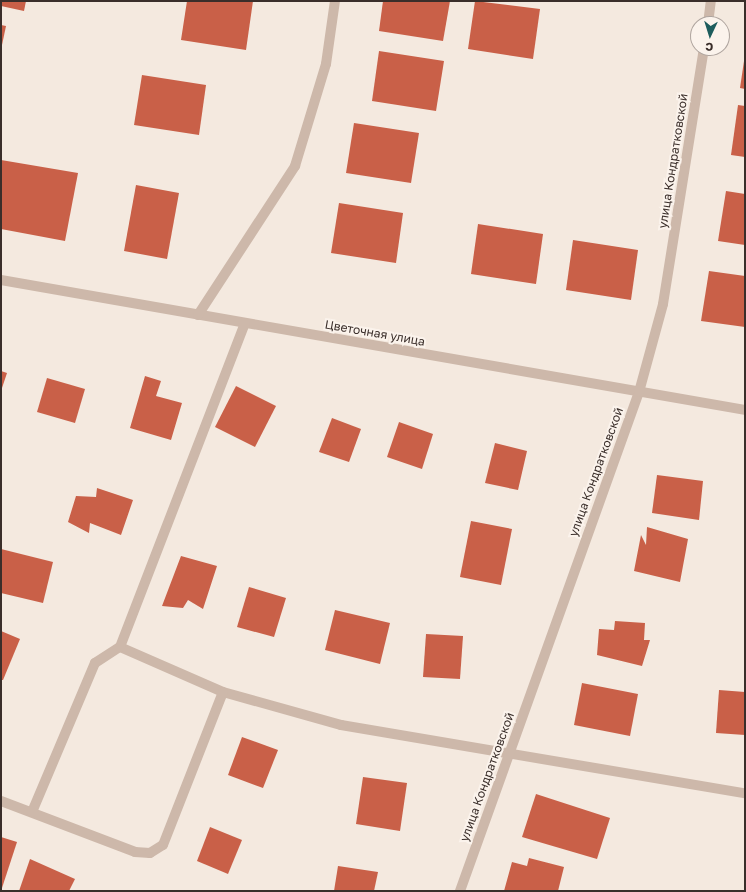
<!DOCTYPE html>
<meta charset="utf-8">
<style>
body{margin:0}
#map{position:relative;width:746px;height:892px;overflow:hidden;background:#f4e9df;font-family:"Golos Text",sans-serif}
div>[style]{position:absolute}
.building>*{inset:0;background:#c96048}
.minor>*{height:10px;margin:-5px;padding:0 5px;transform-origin:5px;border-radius:5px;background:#cdb8aa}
span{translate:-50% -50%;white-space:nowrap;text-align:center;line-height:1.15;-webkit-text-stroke:4px #fbf3ec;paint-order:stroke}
.street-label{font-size:12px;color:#3a2e2a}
.frame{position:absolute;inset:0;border:2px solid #3a2e2a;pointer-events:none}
.north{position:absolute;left:690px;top:16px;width:40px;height:40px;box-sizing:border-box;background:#fbf3ec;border:1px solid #aea49e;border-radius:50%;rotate:184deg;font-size:11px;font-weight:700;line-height:16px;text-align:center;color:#3a2e2a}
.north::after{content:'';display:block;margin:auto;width:14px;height:18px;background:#1e5d5d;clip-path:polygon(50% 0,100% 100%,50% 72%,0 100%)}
</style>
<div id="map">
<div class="building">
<div style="clip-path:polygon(1px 1px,26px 1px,24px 11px,1px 6px)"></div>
<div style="clip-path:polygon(187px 1px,253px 1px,246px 50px,181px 40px)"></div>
<div style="clip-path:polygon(383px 1px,450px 1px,443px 41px,379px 31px)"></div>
<div style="clip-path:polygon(475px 1px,540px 9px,533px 59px,468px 49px)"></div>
<div style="clip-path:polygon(1px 25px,6px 26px,2px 45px,1px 45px)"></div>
<div style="clip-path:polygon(379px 51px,444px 61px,436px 111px,372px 101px)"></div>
<div style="clip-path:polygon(744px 61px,745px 62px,745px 89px,740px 88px)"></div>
<div style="clip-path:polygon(142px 75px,206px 85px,199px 135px,134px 125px)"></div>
<div style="clip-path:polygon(738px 105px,745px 106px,745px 157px,731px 155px)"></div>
<div style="clip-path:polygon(354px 123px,419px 133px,411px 183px,346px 173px)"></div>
<div style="clip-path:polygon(1px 160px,78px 173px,65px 241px,1px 229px)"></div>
<div style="clip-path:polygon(136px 185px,179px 193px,167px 259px,124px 251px)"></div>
<div style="clip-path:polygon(726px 191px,745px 194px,745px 245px,718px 241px)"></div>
<div style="clip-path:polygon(339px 203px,403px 213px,396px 263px,331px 253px)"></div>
<div style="clip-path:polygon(478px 224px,543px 234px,536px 284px,471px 274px)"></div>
<div style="clip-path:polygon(573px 240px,638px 250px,631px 300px,566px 290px)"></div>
<div style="clip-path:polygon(709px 271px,745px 276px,745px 327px,701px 321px)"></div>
<div style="clip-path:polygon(1px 371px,7px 373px,1px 391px)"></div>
<div style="clip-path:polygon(145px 376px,161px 381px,156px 396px,182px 403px,171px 440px,130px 428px)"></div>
<div style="clip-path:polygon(47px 378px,85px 389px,75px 423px,37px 412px)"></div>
<div style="clip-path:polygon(236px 386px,276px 406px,255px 447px,215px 427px)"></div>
<div style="clip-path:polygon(332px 418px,361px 429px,349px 462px,319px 452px)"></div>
<div style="clip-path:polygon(399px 422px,433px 434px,422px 469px,387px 457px)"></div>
<div style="clip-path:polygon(495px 443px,527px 451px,518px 490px,485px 483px)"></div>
<div style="clip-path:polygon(657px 475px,703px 481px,699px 520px,652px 513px)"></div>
<div style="clip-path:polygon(97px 488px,133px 500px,121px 535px,90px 523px,89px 533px,68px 522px,76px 496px,96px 497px)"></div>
<div style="clip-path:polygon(471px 521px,512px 529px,501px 585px,460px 577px)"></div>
<div style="clip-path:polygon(647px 527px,688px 539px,680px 582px,634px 571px,641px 535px,646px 545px)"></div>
<div style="clip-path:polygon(1px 549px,53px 562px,43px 603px,1px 593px)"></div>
<div style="clip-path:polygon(181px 556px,217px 566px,203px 609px,188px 600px,183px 608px,162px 606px)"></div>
<div style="clip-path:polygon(249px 587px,286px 598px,274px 637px,237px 627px)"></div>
<div style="clip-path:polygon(335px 610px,390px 623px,380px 664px,325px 650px)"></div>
<div style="clip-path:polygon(615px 621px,645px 623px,644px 640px,650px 640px,642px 666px,597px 655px,599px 629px,614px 630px)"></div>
<div style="clip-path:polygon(1px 631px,20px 639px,3px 680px,1px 680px)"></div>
<div style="clip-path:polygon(426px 634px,463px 636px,460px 679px,423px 677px)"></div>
<div style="clip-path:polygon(582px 683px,638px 694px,630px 736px,574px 725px)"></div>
<div style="clip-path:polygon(719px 690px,745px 692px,745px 735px,716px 733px)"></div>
<div style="clip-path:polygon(242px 737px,278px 750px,263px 788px,228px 775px)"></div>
<div style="clip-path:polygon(363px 777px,407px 783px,400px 831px,356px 824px)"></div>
<div style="clip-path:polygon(536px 794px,610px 818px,597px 859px,522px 837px)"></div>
<div style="clip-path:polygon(210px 827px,242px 840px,228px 874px,197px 861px)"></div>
<div style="clip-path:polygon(1px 837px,17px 842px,1px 891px)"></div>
<div style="clip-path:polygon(529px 858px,564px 867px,558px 891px,504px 891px,512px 862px,527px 866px)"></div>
<div style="clip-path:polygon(30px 859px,75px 879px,69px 891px,19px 891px)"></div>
<div style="clip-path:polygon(338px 866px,378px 872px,374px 891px,334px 891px)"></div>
</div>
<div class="minor">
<div style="left:708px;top:24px;width:23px;rotate:-83deg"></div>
<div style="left:1px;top:280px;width:755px;rotate:9.91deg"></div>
<div style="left:198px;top:315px;width:178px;rotate:-56.9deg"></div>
<div style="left:295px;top:166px;width:107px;rotate:-73.1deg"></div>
<div style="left:326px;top:64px;width:64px;rotate:-81.9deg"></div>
<div style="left:120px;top:647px;width:112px;rotate:23.6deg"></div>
<div style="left:223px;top:692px;width:123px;rotate:15.6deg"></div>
<div style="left:341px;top:725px;width:410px;rotate:9.6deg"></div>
<div style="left:1px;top:801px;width:143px;rotate:20.8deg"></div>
<div style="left:135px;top:852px;width:15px;rotate:4deg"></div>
<div style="left:150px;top:853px;width:15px;rotate:-32deg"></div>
<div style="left:163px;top:845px;width:164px;rotate:-68.6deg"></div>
<div style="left:32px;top:812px;width:162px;rotate:-67.1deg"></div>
<div style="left:95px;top:663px;width:30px;rotate:-33deg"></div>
<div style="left:120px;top:647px;width:347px;rotate:-68.9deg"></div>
<div style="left:460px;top:891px;width:530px;rotate:-70.27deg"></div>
<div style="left:639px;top:392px;width:91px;rotate:-74.7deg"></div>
<div style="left:663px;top:304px;width:259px;rotate:-80.9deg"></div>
</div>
<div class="street-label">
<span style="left:673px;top:161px;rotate:-81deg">улица Кондратковской</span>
<span style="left:375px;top:333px;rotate:10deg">Цветочная улица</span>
<span style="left:596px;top:472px;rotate:-70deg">улица Кондратковской</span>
<span style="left:487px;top:777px;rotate:-70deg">улица Кондратковской</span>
</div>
<div class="frame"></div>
<div class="north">С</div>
</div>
